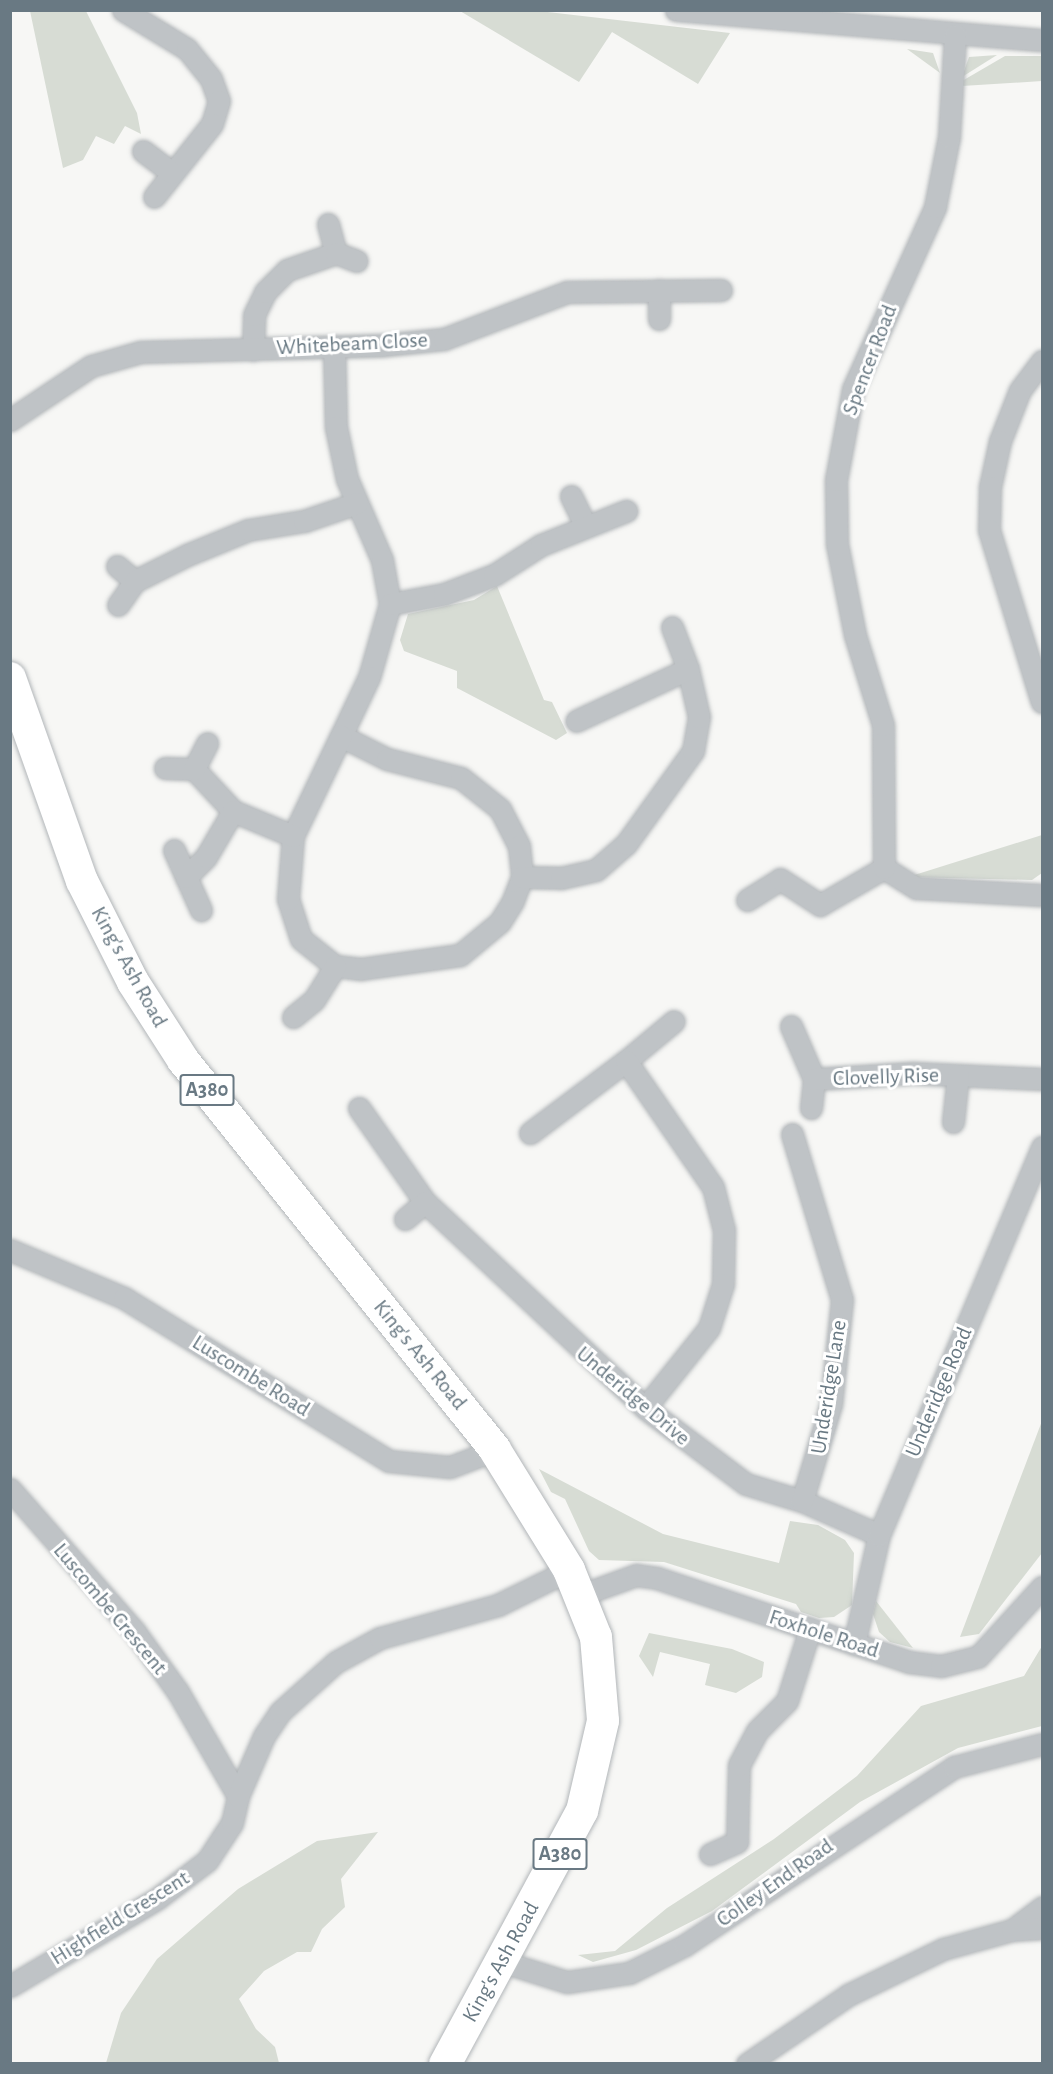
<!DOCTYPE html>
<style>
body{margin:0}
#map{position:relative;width:1053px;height:2074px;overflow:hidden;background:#f7f7f5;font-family:"Alegreya Sans",sans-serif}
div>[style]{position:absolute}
.green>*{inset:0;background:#d7dcd4}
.roads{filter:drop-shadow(0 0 2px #b2b6b9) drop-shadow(0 0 2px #b2b6b9)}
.minor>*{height:21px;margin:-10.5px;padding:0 10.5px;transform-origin:10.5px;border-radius:10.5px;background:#bfc3c6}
.highway>*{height:32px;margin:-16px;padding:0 16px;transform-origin:16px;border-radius:16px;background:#fff}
span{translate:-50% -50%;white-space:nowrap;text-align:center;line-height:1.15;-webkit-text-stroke:6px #fff;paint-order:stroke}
.shield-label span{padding:2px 4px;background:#fff;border:2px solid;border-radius:4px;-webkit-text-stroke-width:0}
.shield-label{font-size:21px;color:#697983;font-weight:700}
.street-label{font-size:22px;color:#697983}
.frame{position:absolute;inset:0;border:12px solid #697983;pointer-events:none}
</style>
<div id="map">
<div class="green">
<div style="clip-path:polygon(30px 11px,86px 11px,137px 113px,141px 134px,125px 126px,114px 144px,96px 136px,83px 160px,63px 168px)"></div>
<div style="clip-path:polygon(460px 11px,539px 11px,730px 33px,698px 84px,612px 32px,579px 82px)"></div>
<div style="clip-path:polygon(907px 49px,933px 53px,940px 73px)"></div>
<div style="clip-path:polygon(997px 55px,962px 77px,969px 57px)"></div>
<div style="clip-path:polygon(1005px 56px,1042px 56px,1042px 81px,962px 86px,962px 81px)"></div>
<div style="clip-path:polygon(497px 586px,544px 700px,552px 702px,567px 733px,556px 740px,457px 688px,457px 671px,404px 651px,400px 640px,408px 614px,474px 600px)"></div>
<div style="clip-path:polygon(1042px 835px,1042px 873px,1032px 880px,908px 877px)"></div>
<div style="clip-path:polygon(1042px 1421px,1042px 1553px,979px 1634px,960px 1637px)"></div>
<div style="clip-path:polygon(539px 1469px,663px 1534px,779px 1563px,790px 1521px,818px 1525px,845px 1540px,854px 1553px,852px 1605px,834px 1617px,819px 1618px,801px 1612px,796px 1604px,664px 1562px,599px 1560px,589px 1551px,565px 1499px,551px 1492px)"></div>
<div style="clip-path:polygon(876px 1601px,913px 1648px,890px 1642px,879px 1632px,873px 1614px)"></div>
<div style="clip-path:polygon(649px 1633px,732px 1649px,764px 1662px,762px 1677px,736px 1693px,705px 1685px,710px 1664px,660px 1652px,653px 1677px,639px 1656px)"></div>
<div style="clip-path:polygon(1042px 1646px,1042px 1726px,958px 1748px,860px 1802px,712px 1911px,636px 1950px,593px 1962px,578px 1955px,615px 1951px,667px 1908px,774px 1839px,857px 1776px,921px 1706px,1024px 1676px)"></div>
<div style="clip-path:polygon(378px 1832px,341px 1879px,345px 1907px,322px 1929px,311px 1952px,297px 1952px,264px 1971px,239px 1999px,256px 2029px,275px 2047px,279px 2063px,106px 2063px,121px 2013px,157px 1959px,238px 1889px,317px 1841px)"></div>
</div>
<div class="roads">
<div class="minor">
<div style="left:123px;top:10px;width:75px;rotate:31.4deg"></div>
<div style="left:187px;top:49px;width:38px;rotate:51deg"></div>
<div style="left:211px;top:79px;width:23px;rotate:70deg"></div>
<div style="left:219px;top:101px;width:24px;rotate:107deg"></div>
<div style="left:212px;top:124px;width:93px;rotate:128.5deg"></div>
<div style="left:676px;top:10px;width:367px;rotate:4.7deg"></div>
<div style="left:143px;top:151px;width:36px;rotate:37deg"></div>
<div style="left:328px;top:224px;width:30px;rotate:75deg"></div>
<div style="left:659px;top:290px;width:29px;rotate:90deg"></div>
<div style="left:334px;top:346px;width:81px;rotate:88.6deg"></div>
<div style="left:336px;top:427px;width:53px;rotate:78.1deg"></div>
<div style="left:347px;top:479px;width:88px;rotate:66.6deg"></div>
<div style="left:382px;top:560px;width:45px;rotate:79.7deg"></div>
<div style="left:390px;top:604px;width:76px;rotate:106deg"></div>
<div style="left:369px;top:677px;width:65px;rotate:115.4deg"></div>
<div style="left:341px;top:736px;width:51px;rotate:26.6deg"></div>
<div style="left:387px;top:759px;width:76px;rotate:14.4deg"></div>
<div style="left:461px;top:778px;width:50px;rotate:38.5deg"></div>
<div style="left:500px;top:809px;width:42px;rotate:62.8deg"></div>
<div style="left:519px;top:846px;width:31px;rotate:84deg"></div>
<div style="left:522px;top:877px;width:26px;rotate:111deg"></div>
<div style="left:513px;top:901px;width:25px;rotate:122deg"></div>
<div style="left:500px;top:922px;width:52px;rotate:140.5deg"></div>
<div style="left:460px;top:955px;width:100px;rotate:172deg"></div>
<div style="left:361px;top:969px;width:26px;rotate:-173deg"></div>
<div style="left:335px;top:966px;width:43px;rotate:-141.5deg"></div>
<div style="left:301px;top:939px;width:42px;rotate:-108deg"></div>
<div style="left:288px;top:899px;width:63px;rotate:-85.5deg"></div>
<div style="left:293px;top:836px;width:111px;rotate:-64.4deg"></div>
<div style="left:253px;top:350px;width:35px;rotate:-88deg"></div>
<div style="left:254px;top:315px;width:25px;rotate:-64deg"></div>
<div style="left:265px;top:292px;width:31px;rotate:-45deg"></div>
<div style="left:287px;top:270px;width:52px;rotate:-19.1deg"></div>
<div style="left:336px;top:253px;width:22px;rotate:21deg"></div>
<div style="left:1042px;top:361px;width:36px;rotate:127deg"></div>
<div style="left:1020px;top:390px;width:55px;rotate:111.4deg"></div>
<div style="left:1000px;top:441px;width:47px;rotate:102.3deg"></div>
<div style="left:990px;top:487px;width:43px;rotate:91.3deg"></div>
<div style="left:989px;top:530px;width:180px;rotate:72.9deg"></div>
<div style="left:10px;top:420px;width:97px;rotate:-33.7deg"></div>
<div style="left:91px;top:366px;width:51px;rotate:-15.9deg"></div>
<div style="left:140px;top:352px;width:244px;rotate:-1.6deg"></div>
<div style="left:384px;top:345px;width:60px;rotate:-5.7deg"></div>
<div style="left:444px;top:339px;width:132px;rotate:-20.9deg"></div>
<div style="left:567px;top:292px;width:154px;rotate:-0.7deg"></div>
<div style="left:571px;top:496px;width:32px;rotate:64deg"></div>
<div style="left:117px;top:566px;width:23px;rotate:40deg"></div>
<div style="left:390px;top:604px;width:55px;rotate:-10.5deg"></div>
<div style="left:444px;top:594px;width:53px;rotate:-20.8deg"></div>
<div style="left:494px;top:575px;width:56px;rotate:-32.6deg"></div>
<div style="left:541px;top:545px;width:92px;rotate:-21.8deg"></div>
<div style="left:118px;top:605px;width:29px;rotate:-55deg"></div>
<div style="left:135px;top:581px;width:58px;rotate:-26.6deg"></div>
<div style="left:187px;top:555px;width:66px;rotate:-22.3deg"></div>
<div style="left:248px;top:530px;width:57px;rotate:-9.1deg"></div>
<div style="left:304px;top:521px;width:56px;rotate:-18.8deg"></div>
<div style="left:672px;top:627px;width:45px;rotate:69.1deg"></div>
<div style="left:165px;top:768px;width:29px;rotate:2deg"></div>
<div style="left:194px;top:769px;width:57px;rotate:47.1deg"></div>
<div style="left:194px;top:769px;width:29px;rotate:-63deg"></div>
<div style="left:174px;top:850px;width:66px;rotate:65.8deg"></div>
<div style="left:884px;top:868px;width:38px;rotate:32deg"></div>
<div style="left:916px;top:888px;width:126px;rotate:3.2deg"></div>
<div style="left:186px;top:877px;width:28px;rotate:-45deg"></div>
<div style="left:206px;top:857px;width:53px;rotate:-59.6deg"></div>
<div style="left:233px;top:811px;width:65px;rotate:22.6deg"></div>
<div style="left:522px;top:877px;width:39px;rotate:1deg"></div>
<div style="left:561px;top:878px;width:36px;rotate:-13deg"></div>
<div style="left:596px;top:870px;width:40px;rotate:-41deg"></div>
<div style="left:626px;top:844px;width:115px;rotate:-54.2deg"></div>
<div style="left:693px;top:751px;width:35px;rotate:-80deg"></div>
<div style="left:699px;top:717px;width:49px;rotate:-102.9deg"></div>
<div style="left:688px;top:669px;width:123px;rotate:155.1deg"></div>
<div style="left:747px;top:900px;width:39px;rotate:-32deg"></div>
<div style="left:780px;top:879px;width:48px;rotate:33deg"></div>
<div style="left:820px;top:905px;width:74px;rotate:-30deg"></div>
<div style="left:884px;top:868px;width:143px;rotate:-90.4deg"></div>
<div style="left:883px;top:725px;width:94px;rotate:-107.3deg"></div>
<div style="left:855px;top:635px;width:93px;rotate:-101.2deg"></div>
<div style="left:837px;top:544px;width:64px;rotate:-90.9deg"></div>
<div style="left:836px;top:480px;width:93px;rotate:-79.4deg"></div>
<div style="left:853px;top:389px;width:200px;rotate:-65.7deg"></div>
<div style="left:935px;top:207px;width:71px;rotate:-78.7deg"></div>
<div style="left:949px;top:137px;width:102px;rotate:-86.6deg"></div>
<div style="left:293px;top:1017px;width:27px;rotate:-39deg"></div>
<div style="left:314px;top:1000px;width:40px;rotate:-58deg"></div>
<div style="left:791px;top:1026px;width:58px;rotate:66.5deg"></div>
<div style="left:626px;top:1061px;width:62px;rotate:-39.8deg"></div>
<div style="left:359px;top:1108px;width:115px;rotate:54.9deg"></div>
<div style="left:425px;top:1202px;width:301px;rotate:43.1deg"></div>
<div style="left:645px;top:1408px;width:126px;rotate:37deg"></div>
<div style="left:746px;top:1484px;width:59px;rotate:16.9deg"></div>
<div style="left:802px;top:1501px;width:84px;rotate:23.8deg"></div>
<div style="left:811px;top:1108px;width:29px;rotate:-84deg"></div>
<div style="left:814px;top:1079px;width:99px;rotate:-3.5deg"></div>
<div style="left:913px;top:1073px;width:129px;rotate:2.7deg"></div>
<div style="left:953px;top:1122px;width:47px;rotate:-83.9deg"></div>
<div style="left:530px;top:1133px;width:120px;rotate:-36.9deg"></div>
<div style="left:626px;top:1061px;width:153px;rotate:55.4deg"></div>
<div style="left:713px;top:1187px;width:44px;rotate:75.7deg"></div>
<div style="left:724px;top:1230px;width:54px;rotate:91.1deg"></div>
<div style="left:723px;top:1284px;width:46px;rotate:107.7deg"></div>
<div style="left:709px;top:1328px;width:102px;rotate:128.7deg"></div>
<div style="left:792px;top:1134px;width:173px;rotate:73.2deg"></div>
<div style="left:842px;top:1300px;width:105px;rotate:96deg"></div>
<div style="left:831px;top:1404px;width:101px;rotate:106.6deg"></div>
<div style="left:405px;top:1219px;width:26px;rotate:-40deg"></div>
<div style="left:10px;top:1250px;width:124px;rotate:22.8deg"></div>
<div style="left:124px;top:1298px;width:311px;rotate:31.6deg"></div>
<div style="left:389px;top:1461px;width:61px;rotate:5.6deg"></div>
<div style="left:450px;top:1467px;width:48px;rotate:-20.7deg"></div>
<div style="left:10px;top:1489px;width:190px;rotate:48.8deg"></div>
<div style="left:135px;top:1632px;width:74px;rotate:54.4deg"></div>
<div style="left:178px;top:1692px;width:120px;rotate:60deg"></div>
<div style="left:581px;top:1595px;width:59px;rotate:-20deg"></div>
<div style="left:636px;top:1575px;width:21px;rotate:8deg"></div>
<div style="left:657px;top:1578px;width:266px;rotate:18.4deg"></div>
<div style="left:909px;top:1662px;width:32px;rotate:7deg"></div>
<div style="left:941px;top:1666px;width:38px;rotate:-14deg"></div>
<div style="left:978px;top:1657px;width:95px;rotate:-47.6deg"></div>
<div style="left:854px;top:1644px;width:112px;rotate:-77.1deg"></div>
<div style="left:879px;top:1535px;width:421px;rotate:-67.2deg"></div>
<div style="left:710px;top:1854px;width:30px;rotate:-24deg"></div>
<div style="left:737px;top:1842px;width:77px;rotate:-88.5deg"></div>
<div style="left:739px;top:1765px;width:38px;rotate:-62deg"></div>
<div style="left:757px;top:1731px;width:42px;rotate:-45deg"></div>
<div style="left:787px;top:1701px;width:76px;rotate:-72.3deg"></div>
<div style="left:1012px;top:1930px;width:38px;rotate:-37deg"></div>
<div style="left:500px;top:1961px;width:70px;rotate:17.4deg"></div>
<div style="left:567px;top:1982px;width:63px;rotate:-8.3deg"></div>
<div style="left:629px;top:1973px;width:63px;rotate:-26.6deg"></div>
<div style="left:685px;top:1945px;width:323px;rotate:-33.5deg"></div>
<div style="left:954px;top:1767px;width:91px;rotate:-14.6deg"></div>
<div style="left:10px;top:1986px;width:172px;rotate:-30.7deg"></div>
<div style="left:158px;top:1898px;width:61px;rotate:-37.1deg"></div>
<div style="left:207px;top:1861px;width:45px;rotate:-56.7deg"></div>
<div style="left:232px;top:1823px;width:28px;rotate:-77deg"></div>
<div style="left:238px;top:1796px;width:65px;rotate:-66.6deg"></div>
<div style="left:264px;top:1736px;width:29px;rotate:-56deg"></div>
<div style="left:280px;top:1712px;width:75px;rotate:-41.8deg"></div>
<div style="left:336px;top:1662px;width:50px;rotate:-28.6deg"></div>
<div style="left:380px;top:1638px;width:123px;rotate:-15.6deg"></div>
<div style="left:498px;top:1605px;width:79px;rotate:-26.2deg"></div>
<div style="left:747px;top:2064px;width:122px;rotate:-34.3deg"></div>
<div style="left:848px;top:1995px;width:106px;rotate:-25.8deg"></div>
<div style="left:943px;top:1949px;width:72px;rotate:-15.4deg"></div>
<div style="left:1012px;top:1930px;width:30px;rotate:-4deg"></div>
</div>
<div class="highway">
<div style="left:10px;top:678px;width:215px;rotate:70.5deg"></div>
<div style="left:82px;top:881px;width:113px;rotate:63.2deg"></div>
<div style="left:133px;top:982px;width:93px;rotate:57.3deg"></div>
<div style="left:183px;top:1060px;width:499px;rotate:51.3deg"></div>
<div style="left:495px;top:1450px;width:141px;rotate:58.3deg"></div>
<div style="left:569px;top:1570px;width:72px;rotate:68.1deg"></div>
<div style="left:596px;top:1637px;width:84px;rotate:85.2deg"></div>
<div style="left:603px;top:1721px;width:92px;rotate:103.1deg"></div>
<div style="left:582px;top:1811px;width:288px;rotate:118.4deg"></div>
</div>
</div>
<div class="shield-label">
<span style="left:207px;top:1090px">A380</span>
<span style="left:560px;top:1854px">A380</span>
</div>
<div class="street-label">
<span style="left:352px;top:344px;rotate:-3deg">Whitebeam Close</span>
<span style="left:870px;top:360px;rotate:-69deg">Spencer Road</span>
<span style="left:129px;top:967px;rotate:61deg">King's Ash Road</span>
<span style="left:886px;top:1077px;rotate:-2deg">Clovelly Rise</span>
<span style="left:420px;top:1355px;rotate:51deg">King's Ash Road</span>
<span style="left:251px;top:1376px;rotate:32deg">Luscombe Road</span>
<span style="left:829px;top:1387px;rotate:-81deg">Underidge Lane</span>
<span style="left:939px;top:1392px;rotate:-67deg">Underidge Road</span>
<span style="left:633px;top:1396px;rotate:40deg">Underidge Drive</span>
<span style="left:110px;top:1609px;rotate:50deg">Luscombe Crescent</span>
<span style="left:824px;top:1634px;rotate:18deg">Foxhole Road</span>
<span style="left:775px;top:1883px;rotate:-35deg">Colley End Road</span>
<span style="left:120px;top:1918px;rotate:-32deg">Highfield Crescent</span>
<span style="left:501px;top:1962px;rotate:-61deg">King's Ash Road</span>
</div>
<div class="frame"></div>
</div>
